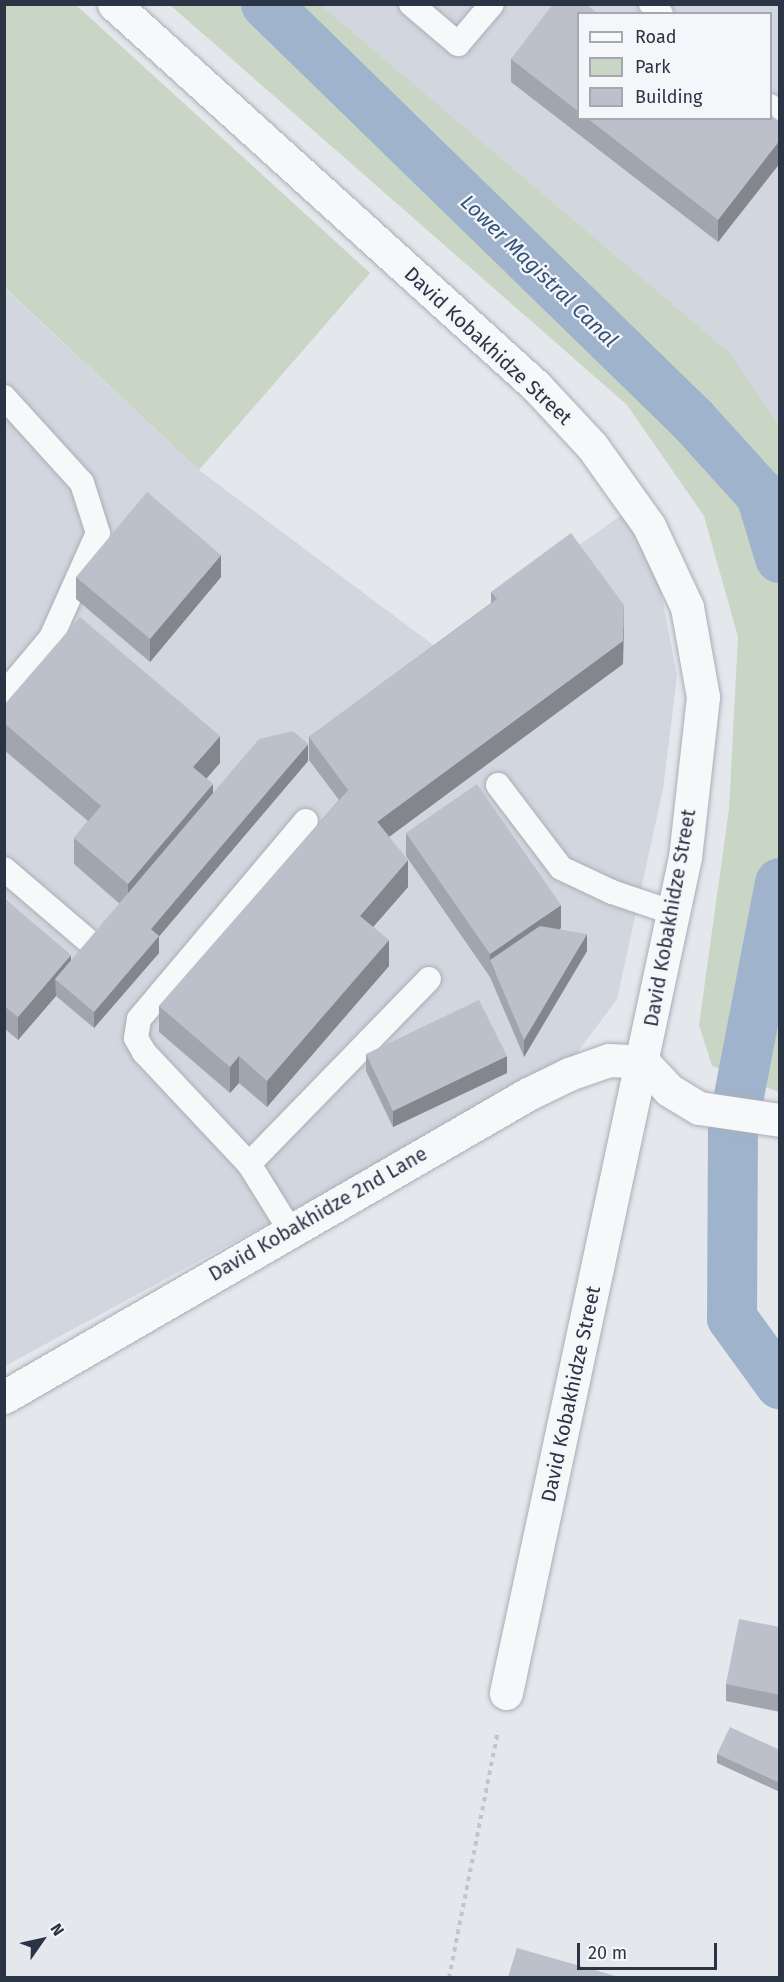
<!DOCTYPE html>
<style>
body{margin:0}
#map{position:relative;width:784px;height:1982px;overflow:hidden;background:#e4e7ec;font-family:"Fira Sans",sans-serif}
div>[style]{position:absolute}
.built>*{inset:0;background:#d2d6de}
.green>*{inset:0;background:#c9d6c5}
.canal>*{height:50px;margin:-25px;padding:0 25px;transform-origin:25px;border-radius:25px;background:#9fb4cc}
.path>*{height:4px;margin-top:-2px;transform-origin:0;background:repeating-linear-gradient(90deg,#c2c5cb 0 4.5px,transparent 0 9px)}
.roads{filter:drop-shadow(0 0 2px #a9aeb7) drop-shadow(0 0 2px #a9aeb7)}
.service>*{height:24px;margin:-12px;padding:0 12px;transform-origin:12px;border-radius:12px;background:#f7f8fa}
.minor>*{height:33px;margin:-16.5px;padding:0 16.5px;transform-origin:16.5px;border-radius:16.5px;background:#f7f8fa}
.wall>*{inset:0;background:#a1a5ae}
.shaded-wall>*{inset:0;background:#83868d}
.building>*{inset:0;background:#bbc0ca}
span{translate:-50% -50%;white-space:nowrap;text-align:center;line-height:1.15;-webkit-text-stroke:4.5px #f4f6f9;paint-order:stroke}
.street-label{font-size:20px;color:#2b3445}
.water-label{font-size:21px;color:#34527a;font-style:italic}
.frame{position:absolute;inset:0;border:6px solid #2b3445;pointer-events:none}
.legend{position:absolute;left:577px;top:12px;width:195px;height:108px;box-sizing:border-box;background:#f4f6f9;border:2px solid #a4a8b1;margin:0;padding:8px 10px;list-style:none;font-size:18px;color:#2b3445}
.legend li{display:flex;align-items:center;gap:12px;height:30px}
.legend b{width:30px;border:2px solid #a4a8b1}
.north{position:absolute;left:12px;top:1910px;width:60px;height:60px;-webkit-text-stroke:4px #f4f6f9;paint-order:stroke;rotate:56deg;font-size:16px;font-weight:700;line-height:24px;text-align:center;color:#2b3445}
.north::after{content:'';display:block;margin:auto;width:21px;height:27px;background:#2b3445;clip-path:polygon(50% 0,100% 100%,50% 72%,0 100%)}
.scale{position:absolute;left:577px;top:1943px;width:140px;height:27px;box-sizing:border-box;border:3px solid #2b3445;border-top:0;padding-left:8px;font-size:18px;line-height:21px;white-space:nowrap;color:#2b3445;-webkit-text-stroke:4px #f4f6f9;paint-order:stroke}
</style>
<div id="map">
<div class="built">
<div style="clip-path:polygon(evenodd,321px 5px,779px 5px,779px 425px,729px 352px,321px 5px,578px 14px,770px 14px,770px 118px,578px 118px,578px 14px)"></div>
<div style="clip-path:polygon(4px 288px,199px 470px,436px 647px,623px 514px,659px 582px,677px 676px,663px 789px,617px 999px,577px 1053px,548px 1072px,5px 1366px)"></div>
</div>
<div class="green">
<div style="clip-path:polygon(4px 5px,76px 5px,370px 273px,199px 470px,5px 288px)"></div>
<div style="clip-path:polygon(170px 5px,321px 5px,729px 352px,779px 425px,779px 1092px,712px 1066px,699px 1025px,729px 809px,738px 637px,704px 516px,627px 405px)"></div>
</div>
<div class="canal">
<div style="left:266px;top:4px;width:596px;rotate:44.25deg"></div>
<div style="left:693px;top:420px;width:101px;rotate:47.8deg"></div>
<div style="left:761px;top:495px;width:66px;rotate:73.2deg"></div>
<div style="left:780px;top:883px;width:248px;rotate:100.9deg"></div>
<div style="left:733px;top:1127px;width:191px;rotate:90.3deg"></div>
<div style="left:732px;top:1318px;width:82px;rotate:54deg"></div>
</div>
<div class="path">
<div style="left:449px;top:1978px;width:252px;rotate:-78.8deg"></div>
</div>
<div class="roads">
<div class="service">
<div style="left:411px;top:4px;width:62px;rotate:40.4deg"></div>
<div style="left:458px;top:44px;width:52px;rotate:-49.6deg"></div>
<div style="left:651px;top:4px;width:14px;rotate:45deg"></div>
<div style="left:770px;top:106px;width:13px;rotate:39deg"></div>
<div style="left:4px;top:397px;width:116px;rotate:47.8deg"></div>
<div style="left:82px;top:483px;width:52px;rotate:72.3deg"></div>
<div style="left:98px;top:533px;width:115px;rotate:114.1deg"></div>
<div style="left:51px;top:638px;width:73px;rotate:130deg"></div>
<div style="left:498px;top:785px;width:104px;rotate:52.8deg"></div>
<div style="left:561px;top:868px;width:56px;rotate:25.2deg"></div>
<div style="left:612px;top:892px;width:65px;rotate:18.7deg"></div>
<div style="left:4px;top:869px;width:108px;rotate:40.5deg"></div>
<div style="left:249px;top:1164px;width:258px;rotate:-45.8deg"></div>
<div style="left:290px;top:1230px;width:78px;rotate:-121.8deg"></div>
<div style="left:249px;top:1164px;width:154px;rotate:-133.2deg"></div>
<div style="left:144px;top:1052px;width:16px;rotate:-120deg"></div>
<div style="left:136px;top:1038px;width:19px;rotate:-81deg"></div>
<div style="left:139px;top:1019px;width:259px;rotate:-49.9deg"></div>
</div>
<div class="minor">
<div style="left:114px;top:4px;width:569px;rotate:42.15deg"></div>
<div style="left:536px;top:386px;width:82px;rotate:47deg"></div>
<div style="left:592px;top:446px;width:98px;rotate:54.5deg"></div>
<div style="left:649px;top:526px;width:89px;rotate:64.9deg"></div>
<div style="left:687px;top:607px;width:91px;rotate:79.9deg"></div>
<div style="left:703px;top:697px;width:161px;rotate:96.4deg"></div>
<div style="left:685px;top:857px;width:855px;rotate:102.09deg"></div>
<div style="left:643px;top:1062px;width:38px;rotate:47deg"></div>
<div style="left:669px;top:1090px;width:35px;rotate:31deg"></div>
<div style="left:699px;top:1108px;width:82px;rotate:8.4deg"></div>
<div style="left:4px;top:1397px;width:605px;rotate:-30.04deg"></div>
<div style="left:528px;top:1094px;width:46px;rotate:-26deg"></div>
<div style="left:569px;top:1074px;width:42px;rotate:-19.3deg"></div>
<div style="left:609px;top:1060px;width:34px;rotate:3deg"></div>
</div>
</div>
<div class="wall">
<div style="clip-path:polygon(579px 14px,579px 118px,771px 118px,780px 122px,780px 163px,718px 242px,511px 82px,511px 59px)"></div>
<div style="clip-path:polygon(76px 577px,221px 577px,150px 662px,76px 599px)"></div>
<div style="clip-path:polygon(491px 592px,624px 627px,623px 664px,389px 837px,408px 887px,373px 927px,389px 966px,267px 1107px,239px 1083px,230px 1093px,159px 1032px,159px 1006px,339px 800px,309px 760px,309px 737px,491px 603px)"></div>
<div style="clip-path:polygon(4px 705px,220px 763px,206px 778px,213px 794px,308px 761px,159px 936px,159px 953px,94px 1028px,56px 996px,18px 1040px,4px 1028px,4px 898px,71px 961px,120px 904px,74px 864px,74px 838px,88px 821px,4px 750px)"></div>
<div style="clip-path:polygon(406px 833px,561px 928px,559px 929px,587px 951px,524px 1057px,490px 977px,406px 856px)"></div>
<div style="clip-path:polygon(366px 1054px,507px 1073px,393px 1127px,366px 1071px)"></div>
<div style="clip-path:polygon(780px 1627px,780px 1712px,726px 1701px,726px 1684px)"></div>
<div style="clip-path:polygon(780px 1750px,780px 1792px,717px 1763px,717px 1754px)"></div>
</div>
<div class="shaded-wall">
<div style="clip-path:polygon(780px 140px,780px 163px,718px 242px,718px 220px)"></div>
<div style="clip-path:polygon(221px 555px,221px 577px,150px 662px,150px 639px)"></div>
<div style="clip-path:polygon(624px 605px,623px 664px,374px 848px,374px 825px)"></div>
<div style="clip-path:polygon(220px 736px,220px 763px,193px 794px,193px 767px)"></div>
<div style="clip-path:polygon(308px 744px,308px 761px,151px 946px,151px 929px)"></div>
<div style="clip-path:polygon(213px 784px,213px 811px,128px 911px,128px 884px)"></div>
<div style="clip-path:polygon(408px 860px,408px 887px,360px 942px,360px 916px)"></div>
<div style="clip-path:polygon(561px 905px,561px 928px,495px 973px,490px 960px,490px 977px,490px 954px)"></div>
<div style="clip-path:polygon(587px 934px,587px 951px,524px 1057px,524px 1040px)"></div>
<div style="clip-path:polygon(159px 936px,159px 953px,94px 1028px,94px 1012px)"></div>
<div style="clip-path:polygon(389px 940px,389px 966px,267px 1107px,267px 1081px)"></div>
<div style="clip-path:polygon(71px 955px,71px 977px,55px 979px,56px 996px,18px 1040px,18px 1017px)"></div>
<div style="clip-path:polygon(239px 1056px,239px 1083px,230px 1093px,230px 1067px)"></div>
<div style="clip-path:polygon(507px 1056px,507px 1073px,393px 1127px,393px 1111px)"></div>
</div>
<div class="building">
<div style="clip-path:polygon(553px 4px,586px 4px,598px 14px,579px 14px,579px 112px,511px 59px)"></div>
<div style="clip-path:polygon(771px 115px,780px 122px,780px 140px,718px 220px,587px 118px,771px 118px)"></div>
<div style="clip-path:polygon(147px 492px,221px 555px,150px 639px,76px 577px)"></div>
<div style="clip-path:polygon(571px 533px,624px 605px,623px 641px,377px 822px,350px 788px,348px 790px,309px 737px,497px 599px,491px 592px)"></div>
<div style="clip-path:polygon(80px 617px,220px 736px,193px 767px,213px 784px,128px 884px,74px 838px,101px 806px,4px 723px,4px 705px)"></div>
<div style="clip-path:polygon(293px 731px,308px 744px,151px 929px,159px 936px,94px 1012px,55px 979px,259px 739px)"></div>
<div style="clip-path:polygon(477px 784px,561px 905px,490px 954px,406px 833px)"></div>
<div style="clip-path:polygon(350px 788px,408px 860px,360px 916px,389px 940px,267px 1081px,239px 1056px,230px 1067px,159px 1006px)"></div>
<div style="clip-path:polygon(4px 898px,71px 955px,18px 1017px,4px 1006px)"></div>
<div style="clip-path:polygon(540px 926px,587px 934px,524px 1040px,490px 960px)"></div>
<div style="clip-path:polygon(479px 1000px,507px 1056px,393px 1111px,366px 1054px)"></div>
<div style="clip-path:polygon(739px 1619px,780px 1627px,780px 1695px,726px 1684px)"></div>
<div style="clip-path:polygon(730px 1727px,780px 1750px,780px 1783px,717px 1754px)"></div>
<div style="clip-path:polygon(517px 1948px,619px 1977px,508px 1977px)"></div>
</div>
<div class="street-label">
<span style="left:488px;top:346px;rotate:43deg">David Kobakhidze Street</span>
<span style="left:670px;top:918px;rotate:-80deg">David Kobakhidze Street</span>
<span style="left:318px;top:1214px;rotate:-30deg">David Kobakhidze 2nd Lane</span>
<span style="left:571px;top:1394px;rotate:-78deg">David Kobakhidze Street</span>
</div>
<div class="water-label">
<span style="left:539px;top:271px;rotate:44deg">Lower Magistral Canal</span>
</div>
<div class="frame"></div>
<ul class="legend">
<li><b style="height:8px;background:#f7f8fa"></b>Road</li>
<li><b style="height:16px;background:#c9d6c5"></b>Park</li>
<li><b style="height:16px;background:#bbc0ca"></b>Building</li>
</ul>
<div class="north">N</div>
<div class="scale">20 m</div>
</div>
